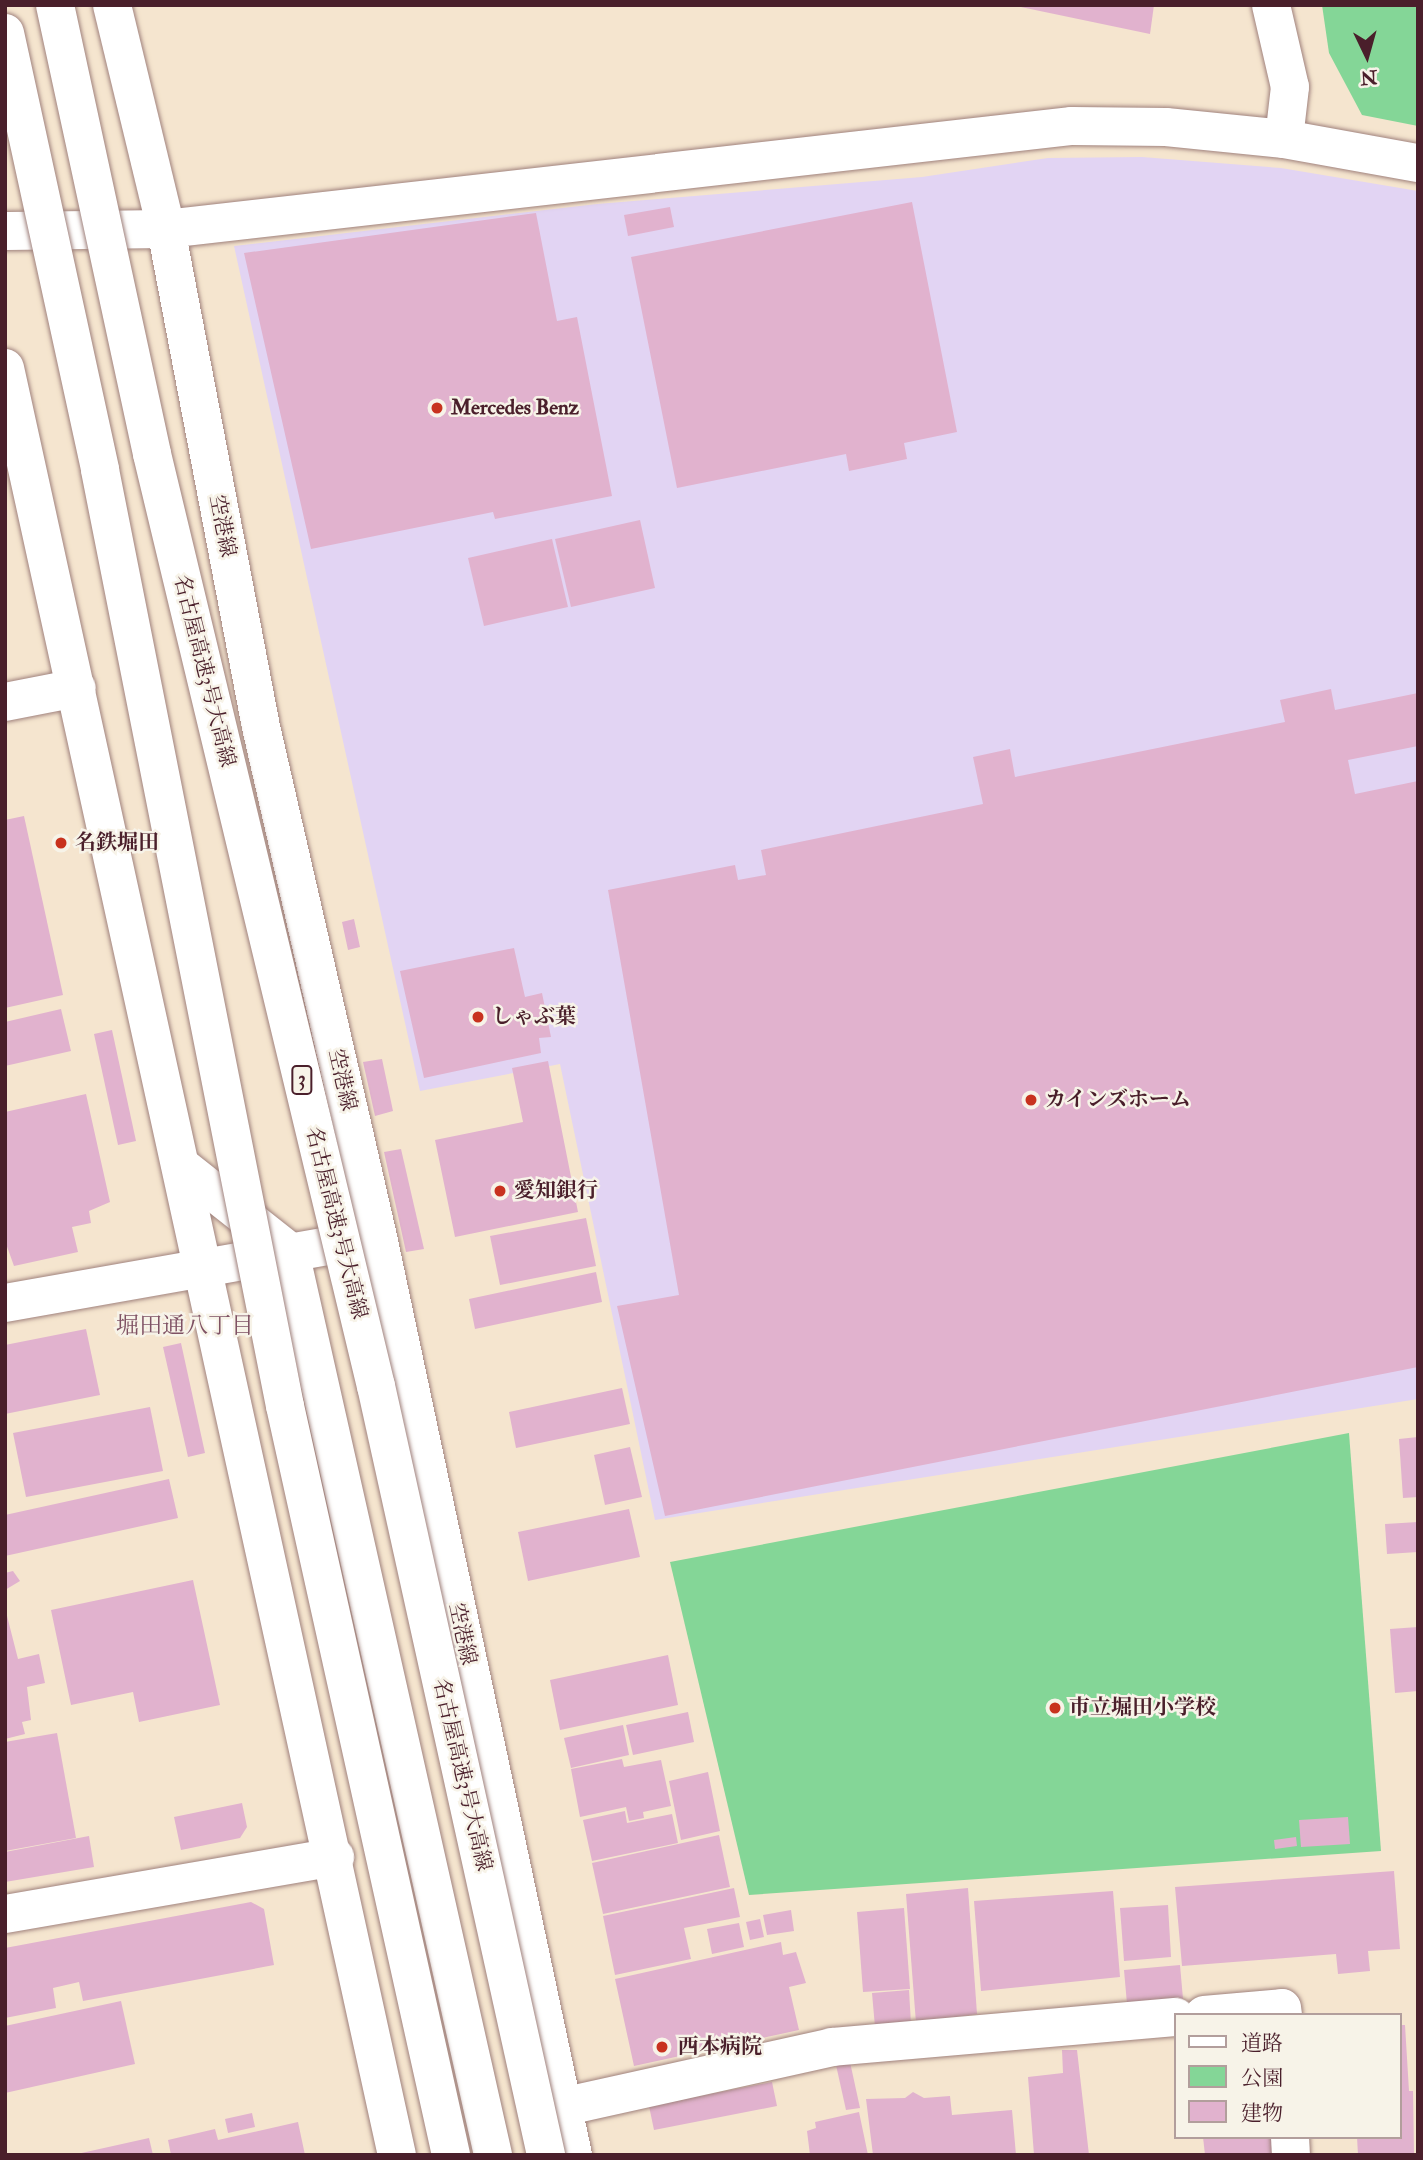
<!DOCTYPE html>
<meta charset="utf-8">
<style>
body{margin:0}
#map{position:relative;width:1423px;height:2160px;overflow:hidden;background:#f5e5cf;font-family:"IM FELL Double Pica","Noto Serif JP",serif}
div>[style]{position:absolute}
.built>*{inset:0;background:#e2d4f3}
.green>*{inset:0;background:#84d697}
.building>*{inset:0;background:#e1b2ce}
.roads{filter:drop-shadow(0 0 2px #a0827d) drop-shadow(0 0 2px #a0827d)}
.street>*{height:38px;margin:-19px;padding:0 19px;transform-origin:19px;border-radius:19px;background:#fff}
.secondary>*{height:38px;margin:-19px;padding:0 19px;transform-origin:19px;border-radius:19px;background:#fff}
.primary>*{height:38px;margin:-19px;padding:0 19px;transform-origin:19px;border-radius:19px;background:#fff}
.highway>*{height:38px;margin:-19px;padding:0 19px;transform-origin:19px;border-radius:19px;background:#fff}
.bridges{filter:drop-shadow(0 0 2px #a0827d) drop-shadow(0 0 2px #a0827d)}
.highway-bridge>*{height:38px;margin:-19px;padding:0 19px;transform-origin:19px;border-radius:19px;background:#fff}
.dots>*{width:19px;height:19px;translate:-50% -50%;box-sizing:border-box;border:4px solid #f7f3e8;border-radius:50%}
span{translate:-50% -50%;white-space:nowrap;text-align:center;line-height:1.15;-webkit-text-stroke:5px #f7f3e8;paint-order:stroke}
.shield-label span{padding:2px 5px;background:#f7f3e8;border:2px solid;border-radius:5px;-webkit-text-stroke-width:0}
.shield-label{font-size:19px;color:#4a1f2b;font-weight:700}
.poi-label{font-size:21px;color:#4a1f2b;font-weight:700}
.left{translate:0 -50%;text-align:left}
.street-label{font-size:21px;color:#4a1f2b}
.neighbourhood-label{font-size:23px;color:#7f5264}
.frame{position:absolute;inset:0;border:7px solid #4a1f2b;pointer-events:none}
.legend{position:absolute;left:1174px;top:2013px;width:228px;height:126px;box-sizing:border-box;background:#f7f3e8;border:2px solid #b29e9c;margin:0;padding:9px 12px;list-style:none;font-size:21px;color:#4a1f2b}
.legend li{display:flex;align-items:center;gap:14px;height:35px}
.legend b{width:35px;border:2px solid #b29e9c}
.north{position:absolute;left:1332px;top:21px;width:70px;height:70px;-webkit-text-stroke:5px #f7f3e8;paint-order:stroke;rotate:175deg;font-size:19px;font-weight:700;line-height:28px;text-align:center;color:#4a1f2b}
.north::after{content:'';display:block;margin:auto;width:24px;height:32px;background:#4a1f2b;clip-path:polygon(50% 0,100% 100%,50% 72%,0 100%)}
</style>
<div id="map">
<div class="built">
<div style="clip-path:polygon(1142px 157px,1281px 168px,1418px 191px,1418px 1399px,655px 1520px,560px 1064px,420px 1091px,234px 246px,597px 204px,922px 177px,1048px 158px)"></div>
</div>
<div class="green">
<div style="clip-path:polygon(1322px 5px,1418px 6px,1418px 126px,1362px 115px,1329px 53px)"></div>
<div style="clip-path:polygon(1349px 1433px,1381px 1851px,749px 1895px,670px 1562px)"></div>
</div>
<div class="building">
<div style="clip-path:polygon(1011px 5px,1154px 5px,1150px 34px)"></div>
<div style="clip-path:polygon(912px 202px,957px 432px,904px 443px,907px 459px,849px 471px,846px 454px,677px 488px,631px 257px)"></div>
<div style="clip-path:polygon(670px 207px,674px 227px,628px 236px,624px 215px)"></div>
<div style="clip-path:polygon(536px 213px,557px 321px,577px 317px,612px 496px,495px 519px,493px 512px,311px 549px,244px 253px)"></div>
<div style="clip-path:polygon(640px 520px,655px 588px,571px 607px,555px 539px)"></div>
<div style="clip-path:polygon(552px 539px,568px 607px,484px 626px,468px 558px)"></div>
<div style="clip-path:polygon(1331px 689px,1335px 710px,1418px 693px,1418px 746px,1348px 760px,1355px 794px,1418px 781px,1418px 1367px,665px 1516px,617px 1306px,679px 1295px,608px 890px,735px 865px,738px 880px,766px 875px,761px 850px,983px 804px,973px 757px,1010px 749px,1015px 777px,1285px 722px,1280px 700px)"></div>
<div style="clip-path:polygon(24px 816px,63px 995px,5px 1008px,5px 820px)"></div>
<div style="clip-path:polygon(354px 919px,360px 947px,348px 950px,342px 922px)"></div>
<div style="clip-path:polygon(514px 948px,525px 997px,542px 993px,551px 1037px,539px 1038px,541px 1053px,424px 1078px,400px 971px)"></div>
<div style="clip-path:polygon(61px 1009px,71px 1051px,5px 1066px,5px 1022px)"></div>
<div style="clip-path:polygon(112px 1030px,136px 1141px,118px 1145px,94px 1034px)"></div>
<div style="clip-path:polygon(382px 1059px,393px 1111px,375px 1116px,363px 1062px)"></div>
<div style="clip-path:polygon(548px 1061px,578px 1212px,455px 1237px,435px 1140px,523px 1122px,512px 1068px)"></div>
<div style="clip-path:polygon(86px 1094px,110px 1202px,89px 1211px,91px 1223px,72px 1227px,78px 1252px,14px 1266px,5px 1241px,5px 1112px)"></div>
<div style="clip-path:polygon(401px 1149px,424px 1249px,406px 1252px,384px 1152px)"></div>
<div style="clip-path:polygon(586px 1218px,596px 1266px,500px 1285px,490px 1236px)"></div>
<div style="clip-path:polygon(596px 1272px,602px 1302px,475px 1329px,469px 1299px)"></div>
<div style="clip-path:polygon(86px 1329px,100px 1395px,5px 1414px,5px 1345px)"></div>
<div style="clip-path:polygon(181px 1343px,205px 1453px,188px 1457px,163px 1347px)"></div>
<div style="clip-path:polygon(622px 1388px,630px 1424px,516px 1448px,509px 1412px)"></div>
<div style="clip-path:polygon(150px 1407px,163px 1471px,26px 1497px,13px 1433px)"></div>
<div style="clip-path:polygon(1418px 1437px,1418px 1497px,1403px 1498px,1399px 1439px)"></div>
<div style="clip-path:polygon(630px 1447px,642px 1497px,605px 1505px,594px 1455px)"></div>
<div style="clip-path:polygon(169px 1479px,178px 1518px,5px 1556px,5px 1515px)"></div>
<div style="clip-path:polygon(629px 1509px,640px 1557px,528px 1581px,518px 1532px)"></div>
<div style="clip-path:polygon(1418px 1522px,1418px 1552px,1387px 1554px,1385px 1524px)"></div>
<div style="clip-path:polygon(13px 1571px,20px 1581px,5px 1590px,5px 1573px)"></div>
<div style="clip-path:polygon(193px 1580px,220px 1705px,139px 1722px,133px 1692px,71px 1705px,51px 1610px)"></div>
<div style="clip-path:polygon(5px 1608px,18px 1659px,39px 1654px,45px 1683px,27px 1687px,31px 1720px,22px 1722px,25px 1734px,5px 1739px)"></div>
<div style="clip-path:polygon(1418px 1627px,1418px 1691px,1395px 1693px,1390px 1629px)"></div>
<div style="clip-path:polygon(668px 1655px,678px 1705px,560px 1730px,550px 1680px)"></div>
<div style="clip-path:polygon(688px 1712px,694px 1742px,633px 1755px,626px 1725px)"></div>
<div style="clip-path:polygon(623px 1725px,629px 1755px,571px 1768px,564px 1738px)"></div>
<div style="clip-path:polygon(57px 1733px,76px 1838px,5px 1851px,5px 1742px)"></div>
<div style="clip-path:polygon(622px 1759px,624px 1767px,661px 1760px,671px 1806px,643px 1812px,644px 1818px,629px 1821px,626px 1807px,580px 1817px,571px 1769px)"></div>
<div style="clip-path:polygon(708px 1772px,720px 1831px,681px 1840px,669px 1781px)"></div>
<div style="clip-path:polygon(242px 1803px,247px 1827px,240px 1838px,181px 1850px,174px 1817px)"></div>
<div style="clip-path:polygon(625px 1811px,627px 1823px,672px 1814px,678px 1843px,592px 1861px,583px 1820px)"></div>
<div style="clip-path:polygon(1348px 1817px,1350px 1844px,1301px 1847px,1299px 1820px)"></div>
<div style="clip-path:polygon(719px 1835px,730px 1887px,603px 1914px,592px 1863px)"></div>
<div style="clip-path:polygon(89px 1836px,94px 1867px,5px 1882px,5px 1852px)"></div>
<div style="clip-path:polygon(1296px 1837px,1297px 1846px,1275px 1849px,1274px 1840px)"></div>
<div style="clip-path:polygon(1394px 1871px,1400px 1949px,1368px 1951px,1370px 1971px,1338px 1974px,1336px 1954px,1182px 1966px,1175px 1887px)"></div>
<div style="clip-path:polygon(734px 1888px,740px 1917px,684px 1928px,691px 1959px,615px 1975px,603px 1916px)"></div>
<div style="clip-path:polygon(968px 1888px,977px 2014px,916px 2023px,906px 1894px)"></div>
<div style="clip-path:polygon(1113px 1891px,1120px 1977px,981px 1991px,974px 1901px)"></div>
<div style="clip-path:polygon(251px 1902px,264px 1909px,274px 1965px,83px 2001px,79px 1982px,53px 1988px,56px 2008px,5px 2018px,5px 1948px)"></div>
<div style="clip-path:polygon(1168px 1905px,1171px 1957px,1124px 1961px,1120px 1908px)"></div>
<div style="clip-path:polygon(904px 1908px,910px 1989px,863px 1992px,857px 1912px)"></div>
<div style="clip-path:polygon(791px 1910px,794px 1931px,767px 1935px,763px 1915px)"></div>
<div style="clip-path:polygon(760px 1919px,764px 1937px,750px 1940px,746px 1922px)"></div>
<div style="clip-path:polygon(739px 1923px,744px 1947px,712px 1954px,707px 1929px)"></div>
<div style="clip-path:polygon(781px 1942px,783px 1955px,796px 1952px,806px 1983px,789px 1987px,799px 2030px,634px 2066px,615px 1979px)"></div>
<div style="clip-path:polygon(1180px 1965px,1183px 1999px,1127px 2004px,1124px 1970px)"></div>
<div style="clip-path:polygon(909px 1990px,911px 2024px,875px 2027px,872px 1993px)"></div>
<div style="clip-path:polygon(121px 2001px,135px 2064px,5px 2093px,5px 2026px)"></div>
<div style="clip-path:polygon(1400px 2025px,1405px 2025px,1409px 2091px,1413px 2091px,1414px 2155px,1358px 2155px,1357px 2137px,1400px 2137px)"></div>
<div style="clip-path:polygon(1062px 2050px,1077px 2050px,1089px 2155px,1034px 2155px,1028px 2077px,1063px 2073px)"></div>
<div style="clip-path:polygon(850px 2062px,860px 2108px,846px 2110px,836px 2065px)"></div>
<div style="clip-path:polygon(772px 2082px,777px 2106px,654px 2130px,649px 2106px)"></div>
<div style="clip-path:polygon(913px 2092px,924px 2098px,950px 2096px,952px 2115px,1012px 2110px,1016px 2155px,873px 2155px,866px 2099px,905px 2098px)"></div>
<div style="clip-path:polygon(859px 2112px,868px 2155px,810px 2155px,807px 2131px,816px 2128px,815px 2122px)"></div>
<div style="clip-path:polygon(252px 2113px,255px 2127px,228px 2133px,225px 2119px)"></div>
<div style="clip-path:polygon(298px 2122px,305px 2155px,171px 2155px,168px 2140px,215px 2129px,218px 2140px)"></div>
<div style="clip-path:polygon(1203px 2137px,1274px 2137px,1276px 2155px,1205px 2155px)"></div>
<div style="clip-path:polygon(149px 2138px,153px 2155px,78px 2155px,77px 2154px)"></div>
</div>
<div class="roads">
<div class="street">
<div style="left:5px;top:702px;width:73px;rotate:-11deg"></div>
<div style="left:5px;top:1303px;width:376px;rotate:-10deg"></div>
<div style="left:5px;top:1914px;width:335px;rotate:-9.8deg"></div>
<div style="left:1204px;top:2015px;width:78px;rotate:-5.1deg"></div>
<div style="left:1282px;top:2008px;width:7px;rotate:82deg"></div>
<div style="left:562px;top:2107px;width:277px;rotate:-12.5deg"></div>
<div style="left:832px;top:2047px;width:345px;rotate:-5deg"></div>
<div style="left:1290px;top:2137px;width:18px;rotate:87deg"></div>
</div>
<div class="secondary">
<div style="left:1271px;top:5px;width:84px;rotate:77deg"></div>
<div style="left:1290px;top:87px;width:52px;rotate:96.6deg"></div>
<div style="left:5px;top:231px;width:161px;rotate:-0.7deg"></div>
<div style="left:166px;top:229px;width:912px;rotate:-6.49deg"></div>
<div style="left:1072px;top:126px;width:94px;rotate:0.6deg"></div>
<div style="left:1166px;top:127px;width:119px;rotate:5.8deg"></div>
<div style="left:1284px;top:139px;width:136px;rotate:10.2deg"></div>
</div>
<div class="primary">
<div style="left:112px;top:5px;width:230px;rotate:76.4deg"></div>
<div style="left:166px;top:229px;width:507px;rotate:79.2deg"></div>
<div style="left:261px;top:727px;width:523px;rotate:77.08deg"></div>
<div style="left:378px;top:1237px;width:938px;rotate:78.01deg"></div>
<div style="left:5px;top:368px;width:1829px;rotate:77.63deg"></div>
</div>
<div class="highway">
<div style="left:181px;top:1166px;width:139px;rotate:38.3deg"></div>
<div style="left:290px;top:1252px;width:926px;rotate:77.33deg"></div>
</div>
</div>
<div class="bridges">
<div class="highway-bridge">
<div style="left:55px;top:5px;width:459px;rotate:77.8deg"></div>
<div style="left:152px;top:454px;width:959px;rotate:76.49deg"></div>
<div style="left:376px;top:1386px;width:788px;rotate:77.53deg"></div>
<div style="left:5px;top:33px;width:447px;rotate:77.7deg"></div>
<div style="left:100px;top:470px;width:954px;rotate:78.82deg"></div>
<div style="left:285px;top:1406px;width:767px;rotate:77.5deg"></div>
</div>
</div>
<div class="dots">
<div style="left:437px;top:408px;background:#c8321e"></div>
<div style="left:61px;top:843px;background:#c8321e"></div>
<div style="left:478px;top:1017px;background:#c8321e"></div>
<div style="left:1031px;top:1100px;background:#c8321e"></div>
<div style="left:500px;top:1191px;background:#c8321e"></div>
<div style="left:1055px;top:1708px;background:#c8321e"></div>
<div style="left:662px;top:2047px;background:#c8321e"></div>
</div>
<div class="shield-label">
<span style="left:302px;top:1080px">3</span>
</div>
<div class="poi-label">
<span class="left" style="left:451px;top:408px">Mercedes Benz</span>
<span class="left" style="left:75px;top:843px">名鉄堀田</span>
<span class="left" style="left:492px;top:1017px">しゃぶ葉</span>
<span class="left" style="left:1045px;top:1100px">カインズホーム</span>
<span class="left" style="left:514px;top:1191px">愛知銀行</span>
<span class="left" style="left:1069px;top:1708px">市立堀田小学校</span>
<span class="left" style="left:678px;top:2047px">西本病院</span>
</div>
<div class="street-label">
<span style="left:222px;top:526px;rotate:79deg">空港線</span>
<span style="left:204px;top:671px;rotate:76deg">名古屋高速3号大高線</span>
<span style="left:342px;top:1080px;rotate:77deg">空港線</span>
<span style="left:336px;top:1223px;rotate:76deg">名古屋高速3号大高線</span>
<span style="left:462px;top:1634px;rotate:78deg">空港線</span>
<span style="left:462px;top:1775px;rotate:77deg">名古屋高速3号大高線</span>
</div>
<div class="neighbourhood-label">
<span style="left:185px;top:1326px">堀田通八丁目</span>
</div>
<div class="frame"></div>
<ul class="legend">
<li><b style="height:9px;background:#fff"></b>道路</li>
<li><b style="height:19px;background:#84d697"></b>公園</li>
<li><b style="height:19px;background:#e1b2ce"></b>建物</li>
</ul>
<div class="north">N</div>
</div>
